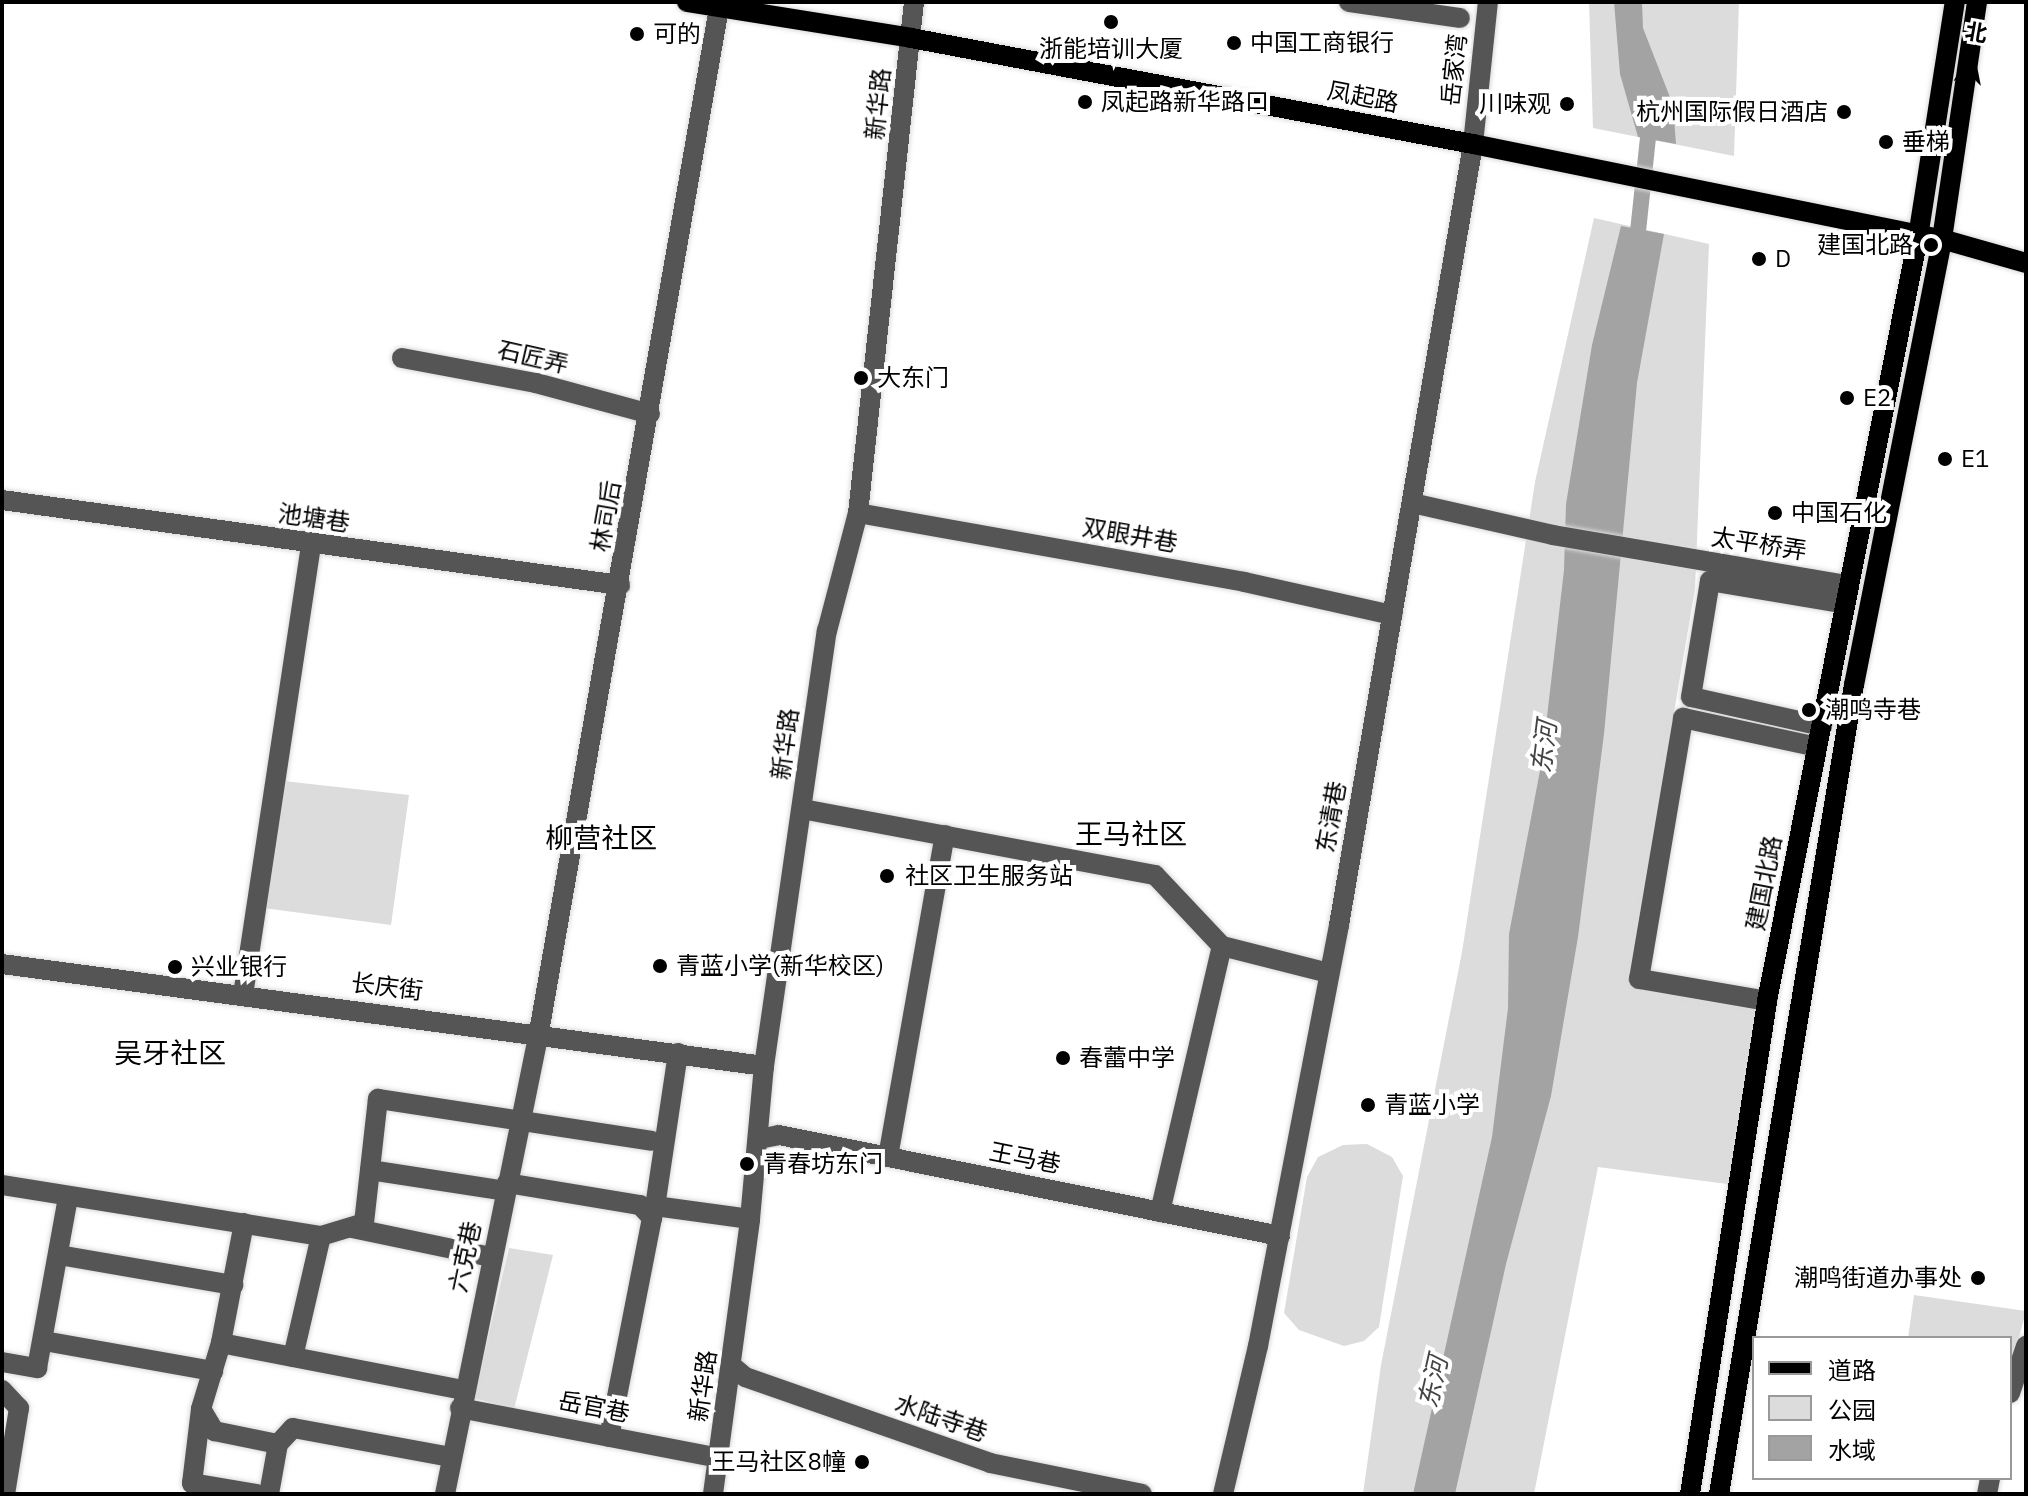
<!DOCTYPE html>
<meta charset="utf-8">
<style>
body{margin:0}
#map{position:relative;width:2028px;height:1496px;overflow:hidden;background:#fff;font-family:"IBM Plex Sans","Noto Sans SC",sans-serif}
div>[style]{position:absolute}
.green>*{inset:0;background:#dcdcdc}
.water>*{inset:0;background:#a3a3a3}
.canal>*{height:16px;margin:-8px;padding:0 8px;transform-origin:8px;border-radius:8px;background:#a3a3a3}
.roads{filter:drop-shadow(0 0 2px #dbdbdb) drop-shadow(0 0 2px #dbdbdb)}
.minor>*{height:20px;margin:-10px;padding:0 10px;transform-origin:10px;border-radius:10px;background:#555}
.major>*{height:20px;margin:-10px;padding:0 10px;transform-origin:10px;border-radius:10px;background:#000}
.dots>*{width:22px;height:22px;translate:-50% -50%;box-sizing:border-box;border:4px solid #fff;border-radius:50%}
span{translate:-50% -50%;white-space:nowrap;text-align:center;line-height:1.15;-webkit-text-stroke:8px #fff;paint-order:stroke}
.poi-label{font-size:24px;color:#000}
.left{translate:0 -50%;text-align:left}
.right{translate:-100% -50%;text-align:right}
.street-label{font-size:24px;color:#000}
.water-label{font-size:26px;color:#444;font-style:italic}
.quarter-label{font-size:28px;color:#000}
.frame{position:absolute;inset:0;border:4px solid #000;pointer-events:none}
.legend{position:absolute;left:1752px;top:1336px;width:260px;height:144px;box-sizing:border-box;background:#fff;border:2px solid #999;margin:0;padding:10px 14px;list-style:none;font-size:24px;color:#000}
.legend li{display:flex;align-items:center;gap:16px;height:40px}
.legend b{width:40px;border:2px solid #999}
.north{position:absolute;left:1932px;top:16px;width:80px;height:80px;-webkit-text-stroke:6px #fff;paint-order:stroke;rotate:10deg;font-size:22px;font-weight:700;line-height:32px;text-align:center;color:#000}
.north::after{content:'';display:block;margin:auto;width:28px;height:36px;background:#000;clip-path:polygon(50% 0,100% 100%,50% 72%,0 100%)}
</style>
<div id="map">
<div class="green">
<div style="clip-path:polygon(1589px 2px,1739px 2px,1734px 156px,1593px 128px)"></div>
<div style="clip-path:polygon(1594px 218px,1709px 244px,1695px 589px,1629px 977px,1767px 1001px,1742px 1186px,1598px 1167px,1534px 1494px,1363px 1494px,1381px 1365px,1462px 952px,1535px 482px)"></div>
<div style="clip-path:polygon(275px 780px,409px 795px,391px 925px,256px 907px)"></div>
<div style="clip-path:polygon(1367px 1144px,1392px 1157px,1403px 1176px,1379px 1327px,1364px 1341px,1344px 1346px,1299px 1330px,1284px 1313px,1307px 1177px,1318px 1157px,1343px 1145px)"></div>
<div style="clip-path:polygon(509px 1248px,553px 1255px,514px 1409px,474px 1398px)"></div>
<div style="clip-path:polygon(1914px 1295px,2026px 1311px,2010px 1372px,2010px 1338px,1908px 1338px)"></div>
</div>
<div class="water">
<div style="clip-path:polygon(1614px 2px,1642px 2px,1643px 28px,1673px 105px,1676px 144px,1638px 137px,1620px 74px)"></div>
<div style="clip-path:polygon(1621px 226px,1664px 234px,1637px 383px,1604px 734px,1578px 937px,1551px 1096px,1506px 1264px,1455px 1494px,1413px 1494px,1492px 1137px,1508px 1008px,1509px 934px,1542px 760px,1564px 570px,1566px 504px,1592px 345px)"></div>
</div>
<div class="canal">
<div style="left:1636px;top:250px;width:133px;rotate:-83.9deg"></div>
</div>
<div class="roads">
<div class="minor">
<div style="left:1349px;top:2px;width:112px;rotate:8.2deg"></div>
<div style="left:402px;top:358px;width:136px;rotate:10.6deg"></div>
<div style="left:536px;top:383px;width:118px;rotate:15.2deg"></div>
<div style="left:2px;top:500px;width:624px;rotate:7.83deg"></div>
<div style="left:1412px;top:503px;width:145px;rotate:12.8deg"></div>
<div style="left:1553px;top:535px;width:297px;rotate:9.7deg"></div>
<div style="left:858px;top:513px;width:392px;rotate:10.1deg"></div>
<div style="left:1244px;top:582px;width:152px;rotate:12.6deg"></div>
<div style="left:1822px;top:726px;width:134px;rotate:-167.5deg"></div>
<div style="left:1691px;top:697px;width:118px;rotate:-80.7deg"></div>
<div style="left:1710px;top:581px;width:134px;rotate:9.5deg"></div>
<div style="left:802px;top:809px;width:359px;rotate:10.6deg"></div>
<div style="left:1155px;top:875px;width:98px;rotate:46.7deg"></div>
<div style="left:1222px;top:946px;width:110px;rotate:14.2deg"></div>
<div style="left:2px;top:964px;width:769px;rotate:7.62deg"></div>
<div style="left:243px;top:995px;width:457px;rotate:-81.4deg"></div>
<div style="left:1767px;top:1001px;width:130px;rotate:-170.2deg"></div>
<div style="left:1639px;top:979px;width:265px;rotate:-80.4deg"></div>
<div style="left:1683px;top:718px;width:137px;rotate:12.2deg"></div>
<div style="left:678px;top:1053px;width:155px;rotate:98.5deg"></div>
<div style="left:655px;top:1206px;width:96px;rotate:7.8deg"></div>
<div style="left:759px;top:1139px;width:20px;rotate:-11deg"></div>
<div style="left:779px;top:1135px;width:511px;rotate:11.4deg"></div>
<div style="left:888px;top:1157px;width:327px;rotate:-80deg"></div>
<div style="left:370px;top:1170px;width:137px;rotate:8.8deg"></div>
<div style="left:507px;top:1183px;width:135px;rotate:9.4deg"></div>
<div style="left:640px;top:1205px;width:18px;rotate:47deg"></div>
<div style="left:652px;top:1218px;width:223px;rotate:101.1deg"></div>
<div style="left:2px;top:1185px;width:323px;rotate:9.1deg"></div>
<div style="left:1160px;top:1212px;width:273px;rotate:-76.9deg"></div>
<div style="left:244px;top:1223px;width:122px;rotate:100.9deg"></div>
<div style="left:221px;top:1343px;width:69px;rotate:106.9deg"></div>
<div style="left:201px;top:1409px;width:26px;rotate:59deg"></div>
<div style="left:214px;top:1431px;width:65px;rotate:11.5deg"></div>
<div style="left:352px;top:1228px;width:142px;rotate:11.8deg"></div>
<div style="left:59px;top:1255px;width:177px;rotate:9.8deg"></div>
<div style="left:44px;top:1341px;width:172px;rotate:10.1deg"></div>
<div style="left:221px;top:1343px;width:247px;rotate:11deg"></div>
<div style="left:293px;top:1357px;width:124px;rotate:-77deg"></div>
<div style="left:321px;top:1236px;width:45px;rotate:-16.8deg"></div>
<div style="left:364px;top:1223px;width:125px;rotate:-83.6deg"></div>
<div style="left:378px;top:1099px;width:277px;rotate:8.7deg"></div>
<div style="left:2px;top:1362px;width:36px;rotate:10deg"></div>
<div style="left:37px;top:1368px;width:174px;rotate:-79.7deg"></div>
<div style="left:732px;top:1366px;width:17px;rotate:40deg"></div>
<div style="left:745px;top:1377px;width:260px;rotate:19.3deg"></div>
<div style="left:990px;top:1463px;width:155px;rotate:11.5deg"></div>
<div style="left:2px;top:1390px;width:25px;rotate:47deg"></div>
<div style="left:19px;top:1408px;width:87px;rotate:99.2deg"></div>
<div style="left:2010px;top:1393px;width:50px;rotate:-71.2deg"></div>
<div style="left:460px;top:1408px;width:264px;rotate:10.9deg"></div>
<div style="left:201px;top:1409px;width:75px;rotate:96.9deg"></div>
<div style="left:192px;top:1483px;width:66px;rotate:9.6deg"></div>
<div style="left:269px;top:1494px;width:51px;rotate:-79.8deg"></div>
<div style="left:278px;top:1444px;width:22px;rotate:-47deg"></div>
<div style="left:293px;top:1428px;width:161px;rotate:10.4deg"></div>
<div style="left:445px;top:1494px;width:471px;rotate:-78.5deg"></div>
<div style="left:539px;top:1032px;width:1040px;rotate:-80.03deg"></div>
<div style="left:713px;top:1494px;width:277px;rotate:-82.3deg"></div>
<div style="left:750px;top:1219px;width:154px;rotate:-84.8deg"></div>
<div style="left:764px;top:1066px;width:440px;rotate:-81.8deg"></div>
<div style="left:827px;top:631px;width:122px;rotate:-75.3deg"></div>
<div style="left:858px;top:513px;width:514px;rotate:-83.75deg"></div>
<div style="left:1223px;top:1494px;width:152px;rotate:-76.7deg"></div>
<div style="left:1258px;top:1346px;width:429px;rotate:-79.1deg"></div>
<div style="left:1339px;top:925px;width:792px;rotate:-80.26deg"></div>
<div style="left:1473px;top:144px;width:143px;rotate:-84deg"></div>
<div style="left:1987px;top:1494px;width:16px;rotate:-79deg"></div>
</div>
<div class="major">
<div style="left:687px;top:2px;width:227px;rotate:9.1deg"></div>
<div style="left:911px;top:38px;width:572px;rotate:10.68deg"></div>
<div style="left:1473px;top:144px;width:479px;rotate:11.5deg"></div>
<div style="left:1942px;top:239px;width:87px;rotate:15.9deg"></div>
<div style="left:1690px;top:1494px;width:499px;rotate:-81.1deg"></div>
<div style="left:1767px;top:1001px;width:779px;rotate:-78.82deg"></div>
<div style="left:1918px;top:237px;width:238px;rotate:-81.1deg"></div>
<div style="left:1719px;top:1494px;width:820px;rotate:-80.53deg"></div>
<div style="left:1854px;top:685px;width:455px;rotate:-78.8deg"></div>
<div style="left:1942px;top:239px;width:240px;rotate:-81.6deg"></div>
</div>
</div>
<div class="dots">
<div style="left:1111px;top:22px;background:#000"></div>
<div style="left:637px;top:34px;background:#000"></div>
<div style="left:1234px;top:43px;background:#000"></div>
<div style="left:1085px;top:102px;background:#000"></div>
<div style="left:1567px;top:104px;background:#000"></div>
<div style="left:1844px;top:112px;background:#000"></div>
<div style="left:1886px;top:142px;background:#000"></div>
<div style="left:1931px;top:245px;background:#000"></div>
<div style="left:1759px;top:259px;background:#000"></div>
<div style="left:861px;top:378px;background:#000"></div>
<div style="left:1847px;top:398px;background:#000"></div>
<div style="left:1945px;top:459px;background:#000"></div>
<div style="left:1775px;top:513px;background:#000"></div>
<div style="left:1809px;top:710px;background:#000"></div>
<div style="left:887px;top:876px;background:#000"></div>
<div style="left:660px;top:966px;background:#000"></div>
<div style="left:175px;top:967px;background:#000"></div>
<div style="left:1063px;top:1058px;background:#000"></div>
<div style="left:1368px;top:1105px;background:#000"></div>
<div style="left:747px;top:1164px;background:#000"></div>
<div style="left:1978px;top:1278px;background:#000"></div>
<div style="left:862px;top:1462px;background:#000"></div>
</div>
<div class="poi-label">
<span class="left" style="left:653px;top:34px">可的</span>
<span class="left" style="left:1250px;top:43px">中国工商银行</span>
<span style="left:1111px;top:49px">浙能培训大厦</span>
<span class="left" style="left:1101px;top:102px">凤起路新华路口</span>
<span class="right" style="left:1551px;top:104px">川味观</span>
<span class="right" style="left:1828px;top:112px">杭州国际假日酒店</span>
<span class="left" style="left:1902px;top:142px">垂梯</span>
<span class="right" style="left:1913px;top:245px">建国北路</span>
<span class="left" style="left:1775px;top:259px">D</span>
<span class="left" style="left:877px;top:378px">大东门</span>
<span class="left" style="left:1863px;top:398px">E2</span>
<span class="left" style="left:1961px;top:459px">E1</span>
<span class="left" style="left:1791px;top:513px">中国石化</span>
<span class="left" style="left:1825px;top:710px">潮鸣寺巷</span>
<span class="left" style="left:905px;top:876px">社区卫生服务站</span>
<span class="left" style="left:676px;top:966px">青蓝小学(新华校区)</span>
<span class="left" style="left:191px;top:967px">兴业银行</span>
<span class="left" style="left:1079px;top:1058px">春蕾中学</span>
<span class="left" style="left:1384px;top:1105px">青蓝小学</span>
<span class="left" style="left:763px;top:1164px">青春坊东门</span>
<span class="right" style="left:1962px;top:1278px">潮鸣街道办事处</span>
<span class="right" style="left:846px;top:1462px">王马社区8幢</span>
</div>
<div class="street-label">
<span style="left:1454px;top:70px;rotate:-84deg">岳家湾</span>
<span style="left:1363px;top:97px;rotate:11deg">凤起路</span>
<span style="left:878px;top:104px;rotate:-84deg">新华路</span>
<span style="left:533px;top:357px;rotate:13deg">石匠弄</span>
<span style="left:606px;top:516px;rotate:-80deg">林司后</span>
<span style="left:314px;top:518px;rotate:8deg">池塘巷</span>
<span style="left:1130px;top:535px;rotate:10deg">双眼井巷</span>
<span style="left:1759px;top:544px;rotate:9deg">太平桥弄</span>
<span style="left:785px;top:744px;rotate:-82deg">新华路</span>
<span style="left:1331px;top:817px;rotate:-80deg">东清巷</span>
<span style="left:1764px;top:883px;rotate:-79deg">建国北路</span>
<span style="left:387px;top:987px;rotate:7deg">长庆街</span>
<span style="left:1025px;top:1158px;rotate:11deg">王马巷</span>
<span style="left:465px;top:1257px;rotate:-78deg">六克巷</span>
<span style="left:703px;top:1386px;rotate:-82deg">新华路</span>
<span style="left:594px;top:1407px;rotate:11deg">岳官巷</span>
<span style="left:941px;top:1418px;rotate:19deg">水陆寺巷</span>
</div>
<div class="water-label">
<span style="left:1544px;top:747px;rotate:-83deg">东河</span>
<span style="left:1433px;top:1382px;rotate:-77deg">东河</span>
</div>
<div class="quarter-label">
<span style="left:1131px;top:834px">王马社区</span>
<span style="left:601px;top:838px">柳营社区</span>
<span style="left:170px;top:1053px">吴牙社区</span>
</div>
<div class="frame"></div>
<ul class="legend">
<li><b style="height:10px;background:#000"></b>道路</li>
<li><b style="height:22px;background:#dcdcdc"></b>公园</li>
<li><b style="height:22px;background:#a3a3a3"></b>水域</li>
</ul>
<div class="north">北</div>
</div>
